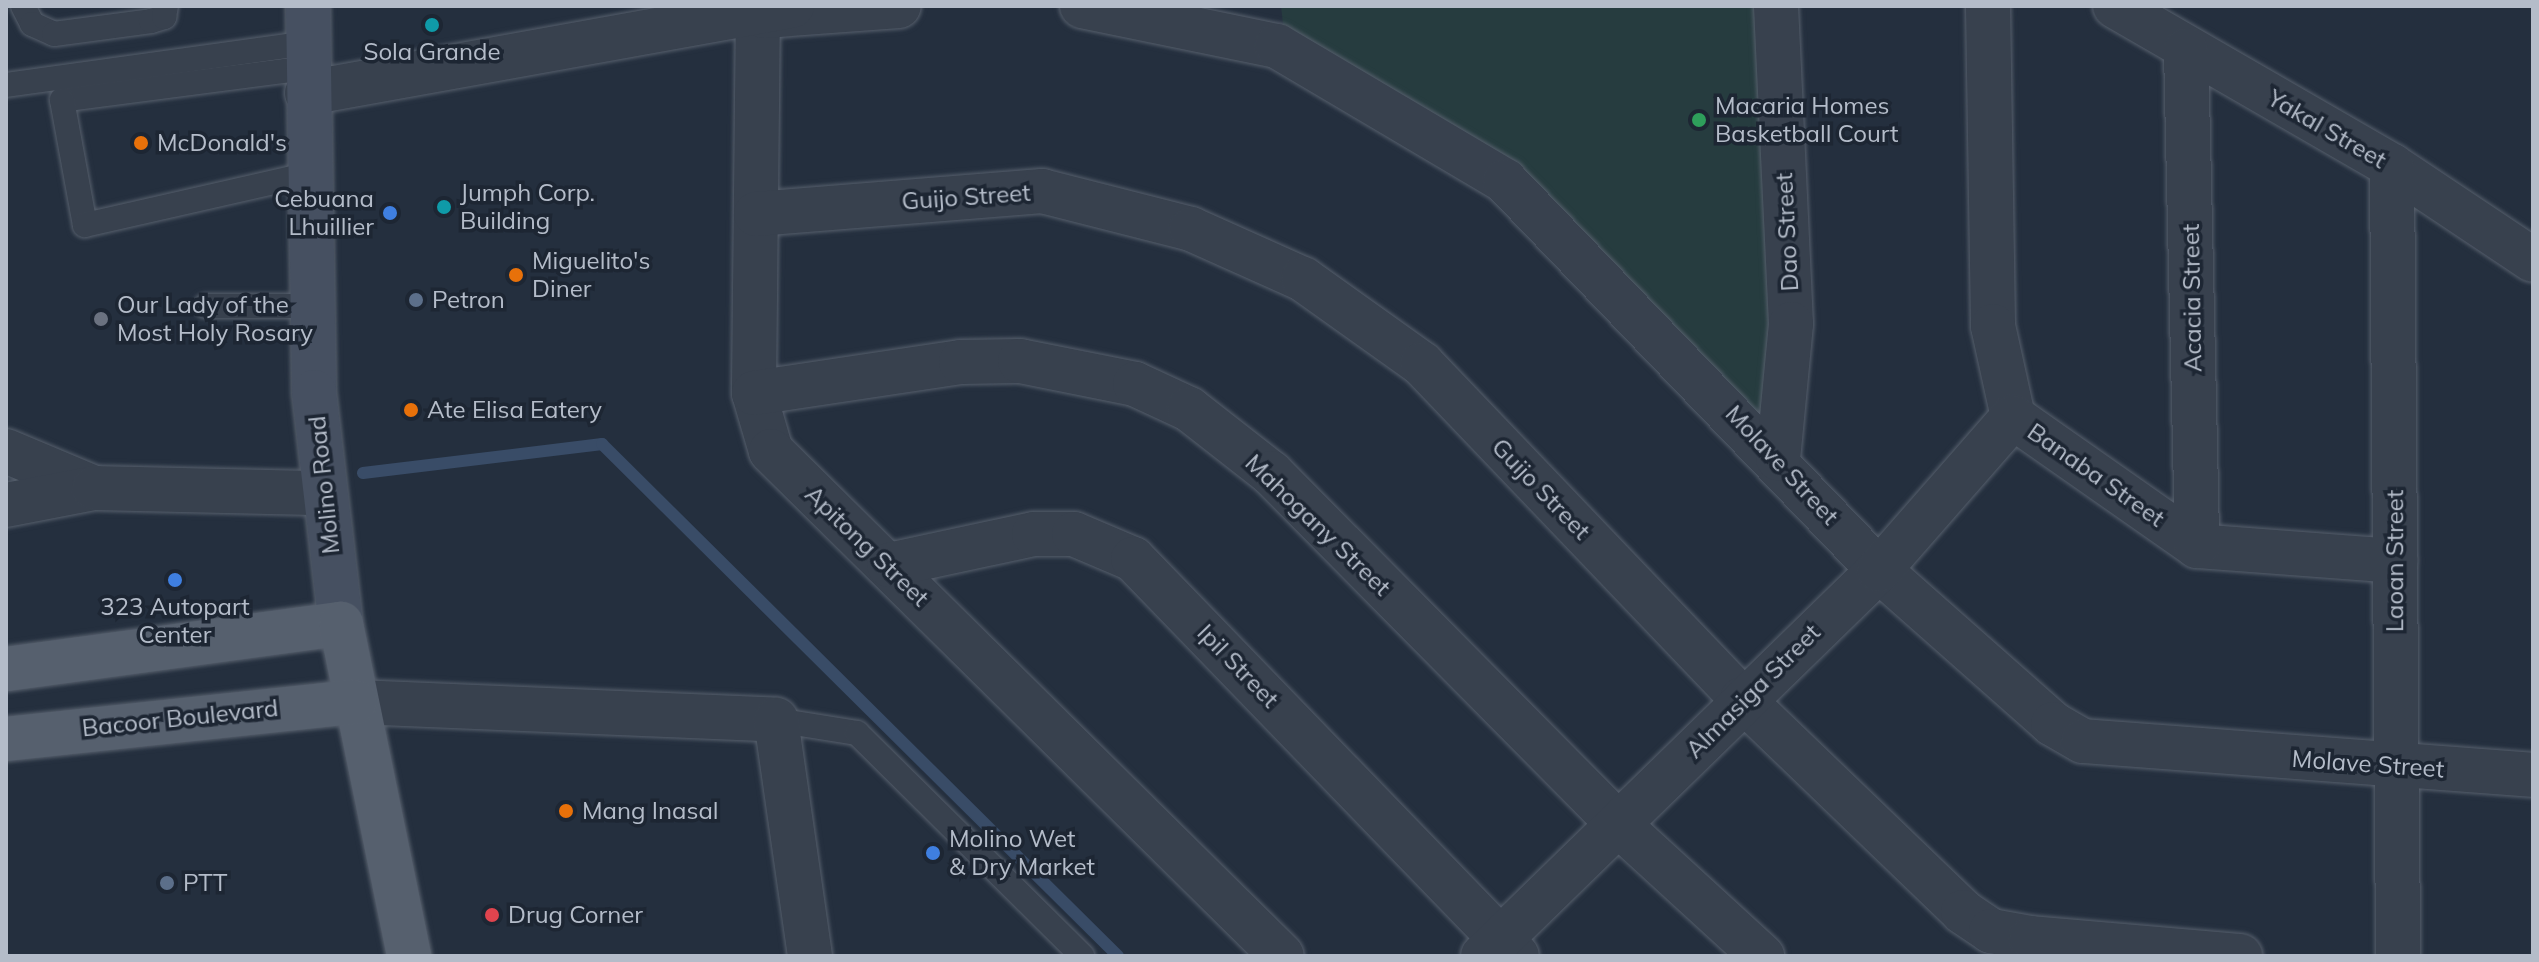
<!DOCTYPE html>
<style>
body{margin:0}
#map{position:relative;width:2539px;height:962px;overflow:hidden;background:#242f3e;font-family:Mulish,sans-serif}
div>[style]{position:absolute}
.green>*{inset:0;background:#263c3f}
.stream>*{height:12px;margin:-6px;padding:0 6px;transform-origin:6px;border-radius:6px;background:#394c67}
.roads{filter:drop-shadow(0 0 2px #565f6c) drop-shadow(0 0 2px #565f6c)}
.service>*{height:24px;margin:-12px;padding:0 12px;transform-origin:12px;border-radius:12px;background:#38414e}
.minor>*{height:44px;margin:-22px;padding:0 22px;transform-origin:22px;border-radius:22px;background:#38414e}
.secondary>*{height:44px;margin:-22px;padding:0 22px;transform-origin:22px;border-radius:22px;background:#465061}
.primary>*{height:44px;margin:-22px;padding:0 22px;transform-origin:22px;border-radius:22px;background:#56606e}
.dots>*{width:22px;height:22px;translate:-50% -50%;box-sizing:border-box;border:4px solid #1d2633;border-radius:50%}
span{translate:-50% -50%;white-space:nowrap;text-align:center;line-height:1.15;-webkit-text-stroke:7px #1d2633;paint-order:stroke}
.poi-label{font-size:24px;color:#b4bcc9}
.left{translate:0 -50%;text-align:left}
.right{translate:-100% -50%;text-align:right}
.street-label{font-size:24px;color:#b4bcc9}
.frame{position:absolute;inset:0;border:8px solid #b4bcc9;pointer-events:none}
</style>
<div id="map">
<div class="green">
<div style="clip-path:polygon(1281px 6px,1765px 6px,1786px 324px,1770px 438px,1518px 176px,1285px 42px)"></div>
</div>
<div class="stream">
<div style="left:363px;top:473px;width:241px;rotate:-6.9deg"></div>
<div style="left:602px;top:444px;width:727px;rotate:44.78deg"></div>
</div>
<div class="roads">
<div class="service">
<div style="left:23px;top:6px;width:20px;rotate:63deg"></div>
<div style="left:32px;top:24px;width:24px;rotate:24deg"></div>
<div style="left:54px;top:34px;width:98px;rotate:-7.6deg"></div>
<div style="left:151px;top:21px;width:14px;rotate:-17deg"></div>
<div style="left:164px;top:17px;width:11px;rotate:-80deg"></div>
<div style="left:307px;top:68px;width:247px;rotate:172.6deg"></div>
<div style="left:62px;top:100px;width:127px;rotate:79.6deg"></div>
<div style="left:85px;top:225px;width:230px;rotate:-12.8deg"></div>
<div style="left:6px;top:85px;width:305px;rotate:-7.9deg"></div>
<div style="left:206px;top:306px;width:106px"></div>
<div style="left:776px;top:720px;width:82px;rotate:9.1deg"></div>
<div style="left:857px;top:733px;width:317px;rotate:44.7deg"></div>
</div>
<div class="minor">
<div style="left:758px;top:6px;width:387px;rotate:90.6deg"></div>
<div style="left:754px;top:393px;width:60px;rotate:73.7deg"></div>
<div style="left:771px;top:451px;width:718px;rotate:44.66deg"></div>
<div style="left:1082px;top:6px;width:199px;rotate:11.6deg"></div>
<div style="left:1277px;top:46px;width:265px;rotate:30.6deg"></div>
<div style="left:1505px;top:181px;width:540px;rotate:46.13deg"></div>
<div style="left:1879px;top:570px;width:232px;rotate:41.5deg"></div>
<div style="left:2053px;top:724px;width:34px;rotate:30deg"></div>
<div style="left:2083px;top:741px;width:451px;rotate:4.3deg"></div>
<div style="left:1776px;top:6px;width:318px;rotate:87.3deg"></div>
<div style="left:1791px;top:324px;width:135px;rotate:95.5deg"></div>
<div style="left:1988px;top:6px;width:320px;rotate:89.1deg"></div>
<div style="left:1993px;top:326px;width:93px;rotate:77.6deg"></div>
<div style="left:2013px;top:417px;width:225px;rotate:35deg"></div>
<div style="left:2197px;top:546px;width:199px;rotate:4.3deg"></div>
<div style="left:2115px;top:6px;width:320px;rotate:30deg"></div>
<div style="left:2392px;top:166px;width:169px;rotate:33.7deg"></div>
<div style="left:764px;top:16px;width:135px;rotate:-4.2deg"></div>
<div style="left:2186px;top:50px;width:496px;rotate:88.7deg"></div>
<div style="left:307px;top:93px;width:493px;rotate:-10.2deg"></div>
<div style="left:2392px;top:166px;width:790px;rotate:89.56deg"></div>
<div style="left:756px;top:214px;width:287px;rotate:-4.6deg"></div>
<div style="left:1042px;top:191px;width:154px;rotate:14.3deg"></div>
<div style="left:1191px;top:229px;width:123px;rotate:24.1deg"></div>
<div style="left:1303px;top:279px;width:146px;rotate:35.5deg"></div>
<div style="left:1422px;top:364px;width:463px;rotate:46.3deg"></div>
<div style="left:1742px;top:699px;width:307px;rotate:43.9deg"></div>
<div style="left:1963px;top:912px;width:34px;rotate:34deg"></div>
<div style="left:1991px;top:931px;width:41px;rotate:9.9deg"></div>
<div style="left:2031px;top:938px;width:210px;rotate:4.9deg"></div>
<div style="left:754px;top:393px;width:209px;rotate:-8.5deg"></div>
<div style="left:961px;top:362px;width:59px;rotate:-1deg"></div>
<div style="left:1020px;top:361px;width:117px;rotate:11.3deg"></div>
<div style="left:1135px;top:384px;width:60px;rotate:24.8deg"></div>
<div style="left:1189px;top:409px;width:104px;rotate:38deg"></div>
<div style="left:1271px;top:473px;width:496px;rotate:45.3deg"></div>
<div style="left:1620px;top:826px;width:193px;rotate:42.5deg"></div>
<div style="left:6px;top:451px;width:95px;rotate:22.8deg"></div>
<div style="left:6px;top:505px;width:90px;rotate:-10.9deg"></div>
<div style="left:94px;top:488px;width:229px;rotate:1.3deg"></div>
<div style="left:889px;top:565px;width:148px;rotate:-12.1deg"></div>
<div style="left:1034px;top:534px;width:40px"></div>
<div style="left:1074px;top:534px;width:64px;rotate:23deg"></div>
<div style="left:1133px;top:559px;width:552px;rotate:45.95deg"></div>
<div style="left:355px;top:702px;width:421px;rotate:2.4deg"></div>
<div style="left:776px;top:720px;width:238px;rotate:81.8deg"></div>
<div style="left:1483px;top:956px;width:553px;rotate:-44.27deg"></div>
<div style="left:1879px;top:570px;width:203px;rotate:-48.8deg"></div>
</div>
<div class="secondary">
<div style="left:308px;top:6px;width:386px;rotate:89.1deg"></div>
<div style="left:314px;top:392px;width:234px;rotate:83.4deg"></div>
</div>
<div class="primary">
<div style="left:6px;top:669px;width:338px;rotate:-7.7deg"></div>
<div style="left:341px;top:624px;width:339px;rotate:78.4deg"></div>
<div style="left:6px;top:739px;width:351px;rotate:-6.1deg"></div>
</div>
</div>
<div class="dots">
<div style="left:432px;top:25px;background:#0f9aa8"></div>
<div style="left:1699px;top:120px;background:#2e9e5b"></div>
<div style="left:141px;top:143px;background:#e8710a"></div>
<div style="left:444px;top:207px;background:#0f9aa8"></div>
<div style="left:390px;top:213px;background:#3f7fe0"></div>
<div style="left:516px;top:275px;background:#e8710a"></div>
<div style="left:416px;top:300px;background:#5c6f8a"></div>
<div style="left:101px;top:319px;background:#6b7280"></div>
<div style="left:411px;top:410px;background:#e8710a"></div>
<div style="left:175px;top:580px;background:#3f7fe0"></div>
<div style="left:566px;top:811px;background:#e8710a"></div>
<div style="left:933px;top:853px;background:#3f7fe0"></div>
<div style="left:167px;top:883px;background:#5c6f8a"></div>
<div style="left:492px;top:915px;background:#e0444e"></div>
</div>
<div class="poi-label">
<span style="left:432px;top:52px">Sola Grande</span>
<span class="left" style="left:1715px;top:120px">Macaria Homes<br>Basketball Court</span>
<span class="left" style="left:157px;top:143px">McDonald's</span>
<span class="left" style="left:460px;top:207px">Jumph Corp.<br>Building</span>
<span class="right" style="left:374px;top:213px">Cebuana<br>Lhuillier</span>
<span class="left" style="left:532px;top:275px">Miguelito's<br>Diner</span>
<span class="left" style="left:432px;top:300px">Petron</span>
<span class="left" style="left:117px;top:319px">Our Lady of the<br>Most Holy Rosary</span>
<span class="left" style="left:427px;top:410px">Ate Elisa Eatery</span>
<span style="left:175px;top:621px">323 Autopart<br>Center</span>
<span class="left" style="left:582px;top:811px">Mang Inasal</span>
<span class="left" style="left:949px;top:853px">Molino Wet<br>&amp; Dry Market</span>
<span class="left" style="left:183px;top:883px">PTT</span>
<span class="left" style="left:508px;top:915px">Drug Corner</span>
</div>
<div class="street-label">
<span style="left:2327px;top:129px;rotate:30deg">Yakal Street</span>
<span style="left:966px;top:197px;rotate:-4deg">Guijo Street</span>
<span style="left:1787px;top:232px;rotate:-93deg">Dao Street</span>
<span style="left:2192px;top:298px;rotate:-91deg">Acacia Street</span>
<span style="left:1782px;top:465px;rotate:47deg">Molave Street</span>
<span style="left:2096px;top:475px;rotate:35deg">Banaba Street</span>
<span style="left:324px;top:485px;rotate:-96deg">Molino Road</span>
<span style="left:1541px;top:489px;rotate:46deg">Guijo Street</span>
<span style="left:1318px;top:525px;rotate:44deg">Mahogany Street</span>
<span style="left:867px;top:546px;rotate:44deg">Apitong Street</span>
<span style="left:2395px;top:561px;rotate:-90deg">Laoan Street</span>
<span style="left:1238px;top:666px;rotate:46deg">Ipil Street</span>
<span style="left:1753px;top:691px;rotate:-45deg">Almasiga Street</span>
<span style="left:180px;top:718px;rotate:-6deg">Bacoor Boulevard</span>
<span style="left:2368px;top:764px;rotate:4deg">Molave Street</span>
</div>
<div class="frame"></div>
</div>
